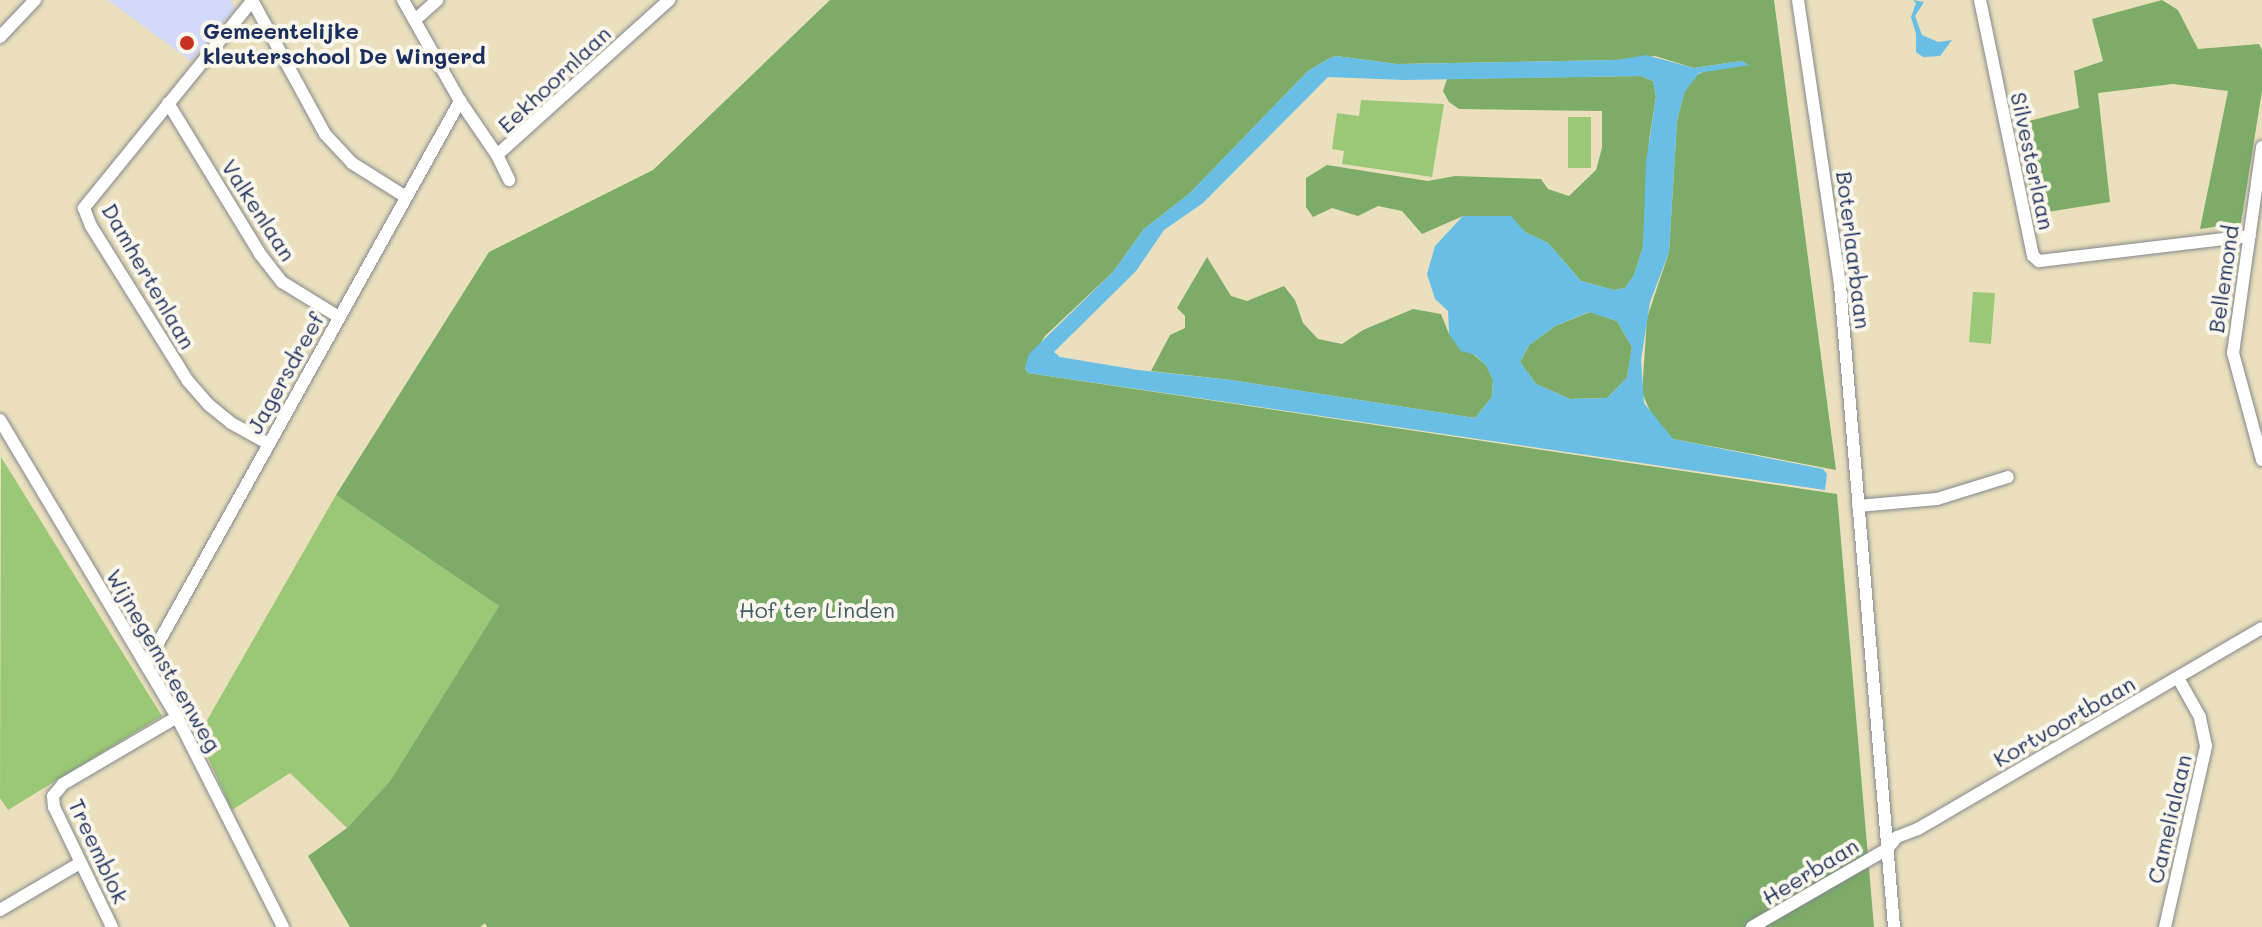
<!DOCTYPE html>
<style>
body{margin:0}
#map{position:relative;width:2262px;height:927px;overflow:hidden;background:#ebe0bd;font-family:Mali,sans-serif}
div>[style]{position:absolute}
.built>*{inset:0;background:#d2d9f9}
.green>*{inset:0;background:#9bc876}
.forest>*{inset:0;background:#7cac67}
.water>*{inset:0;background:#68bee5}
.roads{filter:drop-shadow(0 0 2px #83888e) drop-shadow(0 0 2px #83888e)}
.minor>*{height:12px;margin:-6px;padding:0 6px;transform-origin:6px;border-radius:6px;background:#fff}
.dots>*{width:22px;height:22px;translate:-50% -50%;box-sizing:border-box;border:4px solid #fbf7ec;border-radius:50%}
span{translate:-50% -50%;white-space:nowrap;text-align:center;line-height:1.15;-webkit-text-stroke:8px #fbf7ec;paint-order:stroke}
.poi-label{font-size:22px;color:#1b2f5e;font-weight:700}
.left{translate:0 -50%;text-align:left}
.street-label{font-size:22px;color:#1b2f5e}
.park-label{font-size:22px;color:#415d65}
</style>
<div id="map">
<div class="built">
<div style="clip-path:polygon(108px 0,231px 0,235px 9px,191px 61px)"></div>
</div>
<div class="green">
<div style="clip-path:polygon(1361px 100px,1444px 104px,1432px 177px,1342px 164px,1344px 151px,1332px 149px,1337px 113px,1359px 116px)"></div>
<div style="clip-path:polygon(1568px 117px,1591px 117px,1591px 168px,1568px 168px)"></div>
<div style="clip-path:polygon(1973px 292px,1995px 293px,1991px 344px,1969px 342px)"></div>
<div style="clip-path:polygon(1px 457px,162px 716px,8px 810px,0 798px)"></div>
<div style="clip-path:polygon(336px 495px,499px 606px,390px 781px,347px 828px,290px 773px,232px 810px,198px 736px)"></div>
</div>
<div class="forest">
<div style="clip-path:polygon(830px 0,1774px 0,1836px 470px,1673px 439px,1652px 415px,1642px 393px,1647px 318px,1669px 252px,1677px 121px,1684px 93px,1694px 76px,1708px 70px,1749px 65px,1741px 61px,1694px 68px,1655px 56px,1616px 60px,1397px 64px,1336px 56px,1330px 58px,1308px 71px,1189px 194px,1144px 229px,1113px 272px,1045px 336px,1025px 368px,1028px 373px,1837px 494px,1874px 927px,487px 927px,485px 923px,480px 927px,350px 927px,308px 856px,347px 828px,390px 781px,499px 606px,336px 495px,489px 252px,653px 170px)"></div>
<div style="clip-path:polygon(2162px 0,2178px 10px,2198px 49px,2259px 44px,2262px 50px,2262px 91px,2241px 223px,2200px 229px,2228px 91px,2173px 84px,2098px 93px,2110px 202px,2035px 214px,2017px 124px,2079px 108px,2074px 71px,2103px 61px,2092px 19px)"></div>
<div style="clip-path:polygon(1641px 76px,1653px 81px,1656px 97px,1649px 140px,1643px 247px,1634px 275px,1625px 288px,1614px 290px,1581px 281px,1548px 243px,1525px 232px,1510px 216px,1463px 216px,1422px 234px,1402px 211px,1378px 206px,1358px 216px,1332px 208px,1313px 217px,1306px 207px,1306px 178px,1327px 165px,1428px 181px,1455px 176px,1541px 179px,1548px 189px,1569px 196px,1596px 170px,1602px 148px,1602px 111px,1459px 109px,1449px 102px,1443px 91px,1447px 79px)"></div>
<div style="clip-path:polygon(1207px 257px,1231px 296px,1247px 301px,1284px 286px,1295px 300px,1303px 323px,1318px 339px,1342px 344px,1363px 330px,1413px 309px,1441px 314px,1449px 334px,1486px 365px,1493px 380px,1492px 397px,1475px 418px,1231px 380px,1151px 371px,1170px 335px,1185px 328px,1185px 316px,1177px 308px)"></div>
<div style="clip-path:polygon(1590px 312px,1617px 321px,1632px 347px,1627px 378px,1607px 398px,1570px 399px,1536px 384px,1520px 362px,1529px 345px,1555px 326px)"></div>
</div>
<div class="water">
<div style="clip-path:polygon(1913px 0,1924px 2px,1915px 16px,1922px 35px,1938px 42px,1952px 40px,1940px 56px,1923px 57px,1916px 52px,1916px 34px,1911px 17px,1916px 3px)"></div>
<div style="clip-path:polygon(evenodd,1646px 55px,1694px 68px,1741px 61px,1749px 65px,1699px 73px,1684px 93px,1677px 121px,1669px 252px,1650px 302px,1641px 360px,1644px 403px,1673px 439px,1823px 469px,1827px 474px,1825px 490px,1028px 373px,1025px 368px,1029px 354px,1113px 272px,1144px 229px,1189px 194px,1308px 71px,1330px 58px,1336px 56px,1397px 64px,1616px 60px,1646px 55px,1641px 76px,1653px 81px,1656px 97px,1646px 162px,1643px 247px,1634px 275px,1625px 288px,1614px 290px,1581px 281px,1548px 243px,1525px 232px,1511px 216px,1463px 216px,1435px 246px,1427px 274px,1435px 299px,1448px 311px,1449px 334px,1461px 351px,1475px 355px,1486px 365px,1493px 380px,1492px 397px,1475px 418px,1231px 380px,1138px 370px,1060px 357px,1054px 352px,1136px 271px,1164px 230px,1203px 203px,1328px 77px,1405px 80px,1641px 76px,1646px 55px,1589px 312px,1617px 321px,1632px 347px,1627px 378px,1607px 398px,1570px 399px,1536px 384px,1520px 362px,1529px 345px,1555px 326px,1589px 312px)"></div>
</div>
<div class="roads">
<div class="minor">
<div style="left:252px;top:0;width:153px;rotate:61.4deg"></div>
<div style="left:325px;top:134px;width:40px;rotate:47deg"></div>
<div style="left:352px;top:163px;width:64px;rotate:32.2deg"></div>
<div style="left:403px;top:0;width:116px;rotate:60.6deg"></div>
<div style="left:460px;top:101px;width:65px;rotate:55.6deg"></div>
<div style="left:497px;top:155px;width:232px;rotate:-42deg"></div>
<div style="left:1798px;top:0;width:288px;rotate:81.6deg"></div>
<div style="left:1840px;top:285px;width:644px;rotate:85.19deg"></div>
<div style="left:1980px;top:0;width:261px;rotate:78.3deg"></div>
<div style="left:2033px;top:256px;width:8px;rotate:40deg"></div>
<div style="left:2039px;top:261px;width:212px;rotate:-6.8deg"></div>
<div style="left:252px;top:1px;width:267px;rotate:129.1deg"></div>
<div style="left:84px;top:208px;width:19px;rotate:69deg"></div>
<div style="left:91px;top:226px;width:183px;rotate:58deg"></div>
<div style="left:188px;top:381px;width:32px;rotate:49deg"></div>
<div style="left:209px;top:405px;width:28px;rotate:39deg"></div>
<div style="left:231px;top:423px;width:43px;rotate:28.9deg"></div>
<div style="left:415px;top:20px;width:30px;rotate:-42deg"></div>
<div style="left:0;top:37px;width:51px;rotate:-46.6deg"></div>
<div style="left:168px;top:103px;width:177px;rotate:58.6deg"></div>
<div style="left:260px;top:254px;width:36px;rotate:52deg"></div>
<div style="left:282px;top:282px;width:67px;rotate:31.6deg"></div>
<div style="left:2262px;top:147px;width:208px;rotate:98deg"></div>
<div style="left:2233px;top:353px;width:111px;rotate:74.8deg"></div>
<div style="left:497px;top:155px;width:28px;rotate:64deg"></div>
<div style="left:0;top:420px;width:346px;rotate:59.2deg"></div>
<div style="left:177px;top:717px;width:235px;rotate:63.2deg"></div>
<div style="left:1858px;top:506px;width:79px;rotate:-5.1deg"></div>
<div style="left:1937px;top:499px;width:74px;rotate:-17.2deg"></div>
<div style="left:146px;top:665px;width:646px;rotate:-60.89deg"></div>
<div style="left:0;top:910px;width:93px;rotate:-30.4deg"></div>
<div style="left:112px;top:927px;width:133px;rotate:-115.8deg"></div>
<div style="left:54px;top:807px;width:11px;rotate:-95deg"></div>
<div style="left:53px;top:796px;width:16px;rotate:-50deg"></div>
<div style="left:63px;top:784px;width:132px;rotate:-30.4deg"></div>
<div style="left:1752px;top:927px;width:156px;rotate:-30deg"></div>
<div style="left:1887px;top:849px;width:16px;rotate:-50deg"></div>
<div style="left:1897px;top:837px;width:22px;rotate:-21deg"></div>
<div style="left:1918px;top:829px;width:398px;rotate:-30.3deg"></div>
<div style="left:2165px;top:927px;width:186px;rotate:-77.2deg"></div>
<div style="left:2206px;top:746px;width:30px;rotate:-102deg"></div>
<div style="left:2200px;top:717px;width:45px;rotate:-119.4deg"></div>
</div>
</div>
<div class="dots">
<div style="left:187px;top:43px;background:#c8321e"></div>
</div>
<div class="poi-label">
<span class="left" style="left:203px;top:43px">Gemeentelijke<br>kleuterschool De Wingerd</span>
</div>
<div class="street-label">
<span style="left:554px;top:79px;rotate:-43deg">Eekhoornlaan</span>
<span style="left:2033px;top:161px;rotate:78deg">Silvesterlaan</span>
<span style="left:259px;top:210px;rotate:57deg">Valkenlaan</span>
<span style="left:1854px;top:250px;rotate:83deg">Boterlaarbaan</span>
<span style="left:149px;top:276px;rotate:60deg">Damhertenlaan</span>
<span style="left:2223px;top:279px;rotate:-82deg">Bellemond</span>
<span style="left:285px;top:373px;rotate:-61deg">Jagersdreef</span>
<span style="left:164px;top:660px;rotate:60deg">Wijnegemsteenweg</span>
<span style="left:2064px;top:721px;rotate:-30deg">Kortvoortbaan</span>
<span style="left:2169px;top:819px;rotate:-77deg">Camelialaan</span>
<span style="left:99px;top:851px;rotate:65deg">Treemblok</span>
<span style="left:1810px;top:871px;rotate:-31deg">Heerbaan</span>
</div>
<div class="park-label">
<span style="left:817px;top:610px">Hof ter Linden</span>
</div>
</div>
